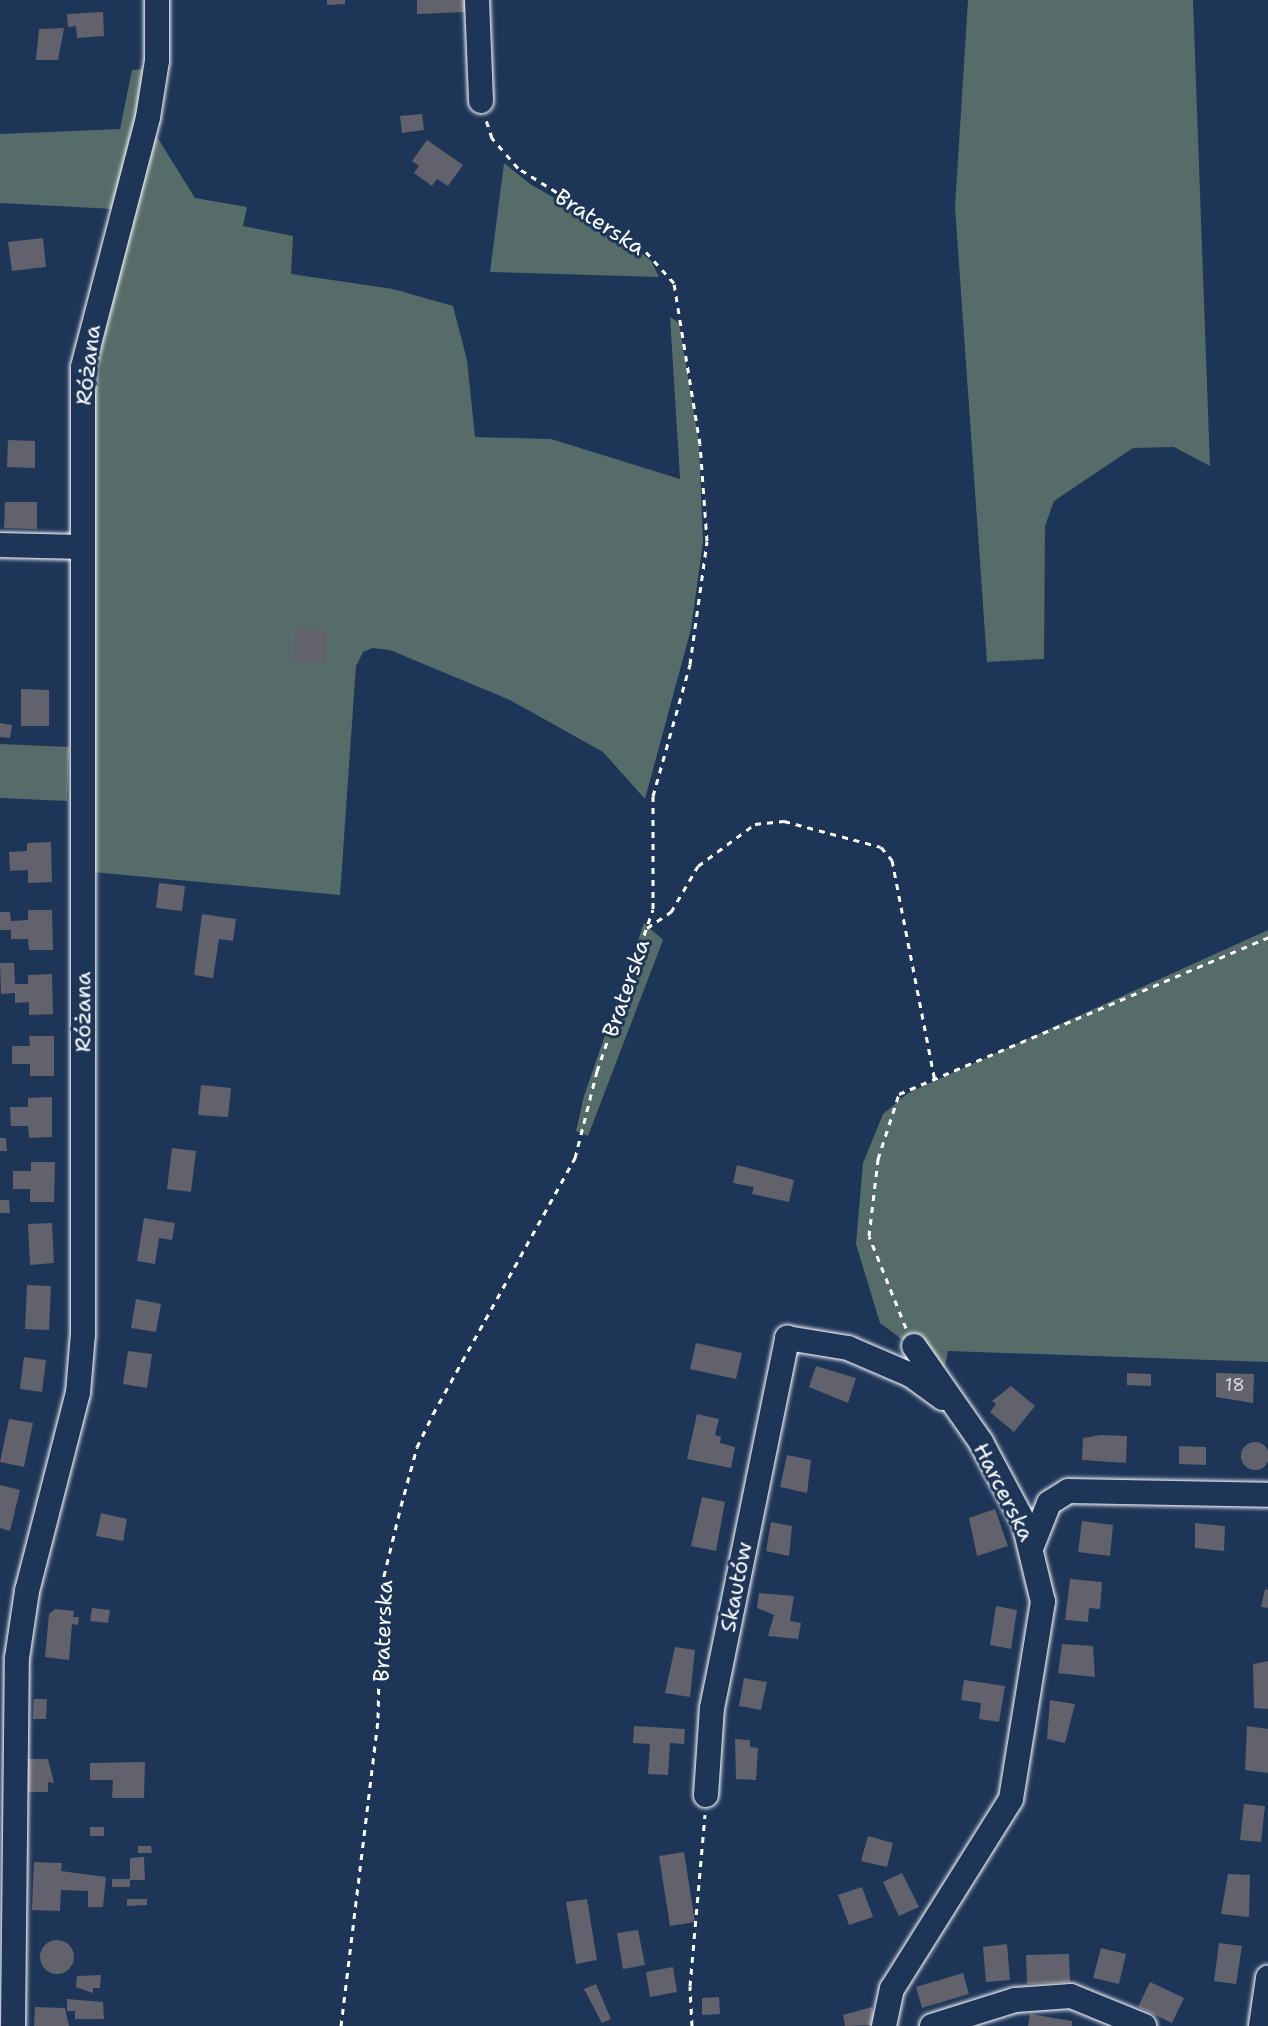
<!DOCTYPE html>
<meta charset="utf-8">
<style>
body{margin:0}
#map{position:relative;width:1268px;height:2026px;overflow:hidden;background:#1d3557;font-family:"Shantell Sans",sans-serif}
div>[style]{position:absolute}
.green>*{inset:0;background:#556c68}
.building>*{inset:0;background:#62626c}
.round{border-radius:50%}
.path>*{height:3px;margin-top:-1.5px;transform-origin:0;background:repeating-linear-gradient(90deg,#fff 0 6px,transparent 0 12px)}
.roads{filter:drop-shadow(0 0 2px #fff) drop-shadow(0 0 2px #fff)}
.minor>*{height:24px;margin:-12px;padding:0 12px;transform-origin:12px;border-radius:12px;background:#1d3557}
span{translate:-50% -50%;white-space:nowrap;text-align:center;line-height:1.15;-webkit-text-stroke:6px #1d3557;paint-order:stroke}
.number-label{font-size:18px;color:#d8d8da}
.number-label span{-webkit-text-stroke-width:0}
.street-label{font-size:22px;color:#fff}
</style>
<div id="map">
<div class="green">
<div style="clip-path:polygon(968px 0,1193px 0,1210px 466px,1174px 447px,1133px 448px,1054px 501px,1045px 526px,1044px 659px,987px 662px,955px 207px)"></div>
<div style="clip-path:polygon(148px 69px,114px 209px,0 203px,0 134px,120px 129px,132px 70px)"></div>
<div style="clip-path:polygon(152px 129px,195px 198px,247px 207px,243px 226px,293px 236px,291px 274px,393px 289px,453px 306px,467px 360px,475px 437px,551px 439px,680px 479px,670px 317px,679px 323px,699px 443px,703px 542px,691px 629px,645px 799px,603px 752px,510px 700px,390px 650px,372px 648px,363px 652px,356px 666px,340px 895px,93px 872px,95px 375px)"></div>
<div style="clip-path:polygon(504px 163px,530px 184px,624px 238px,651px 261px,659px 277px,490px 272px)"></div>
<div style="clip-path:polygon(0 744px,69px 747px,67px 801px,0 798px)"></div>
<div style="clip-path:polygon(644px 923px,663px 940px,588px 1136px,576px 1131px,584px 1096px)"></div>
<div style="clip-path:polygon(1268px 930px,1268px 1362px,948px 1351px,944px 1371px,880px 1323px,856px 1244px,863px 1163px,883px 1114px,908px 1093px)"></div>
</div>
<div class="building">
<div style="clip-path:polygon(327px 0,345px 0,345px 4px,327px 5px)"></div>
<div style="clip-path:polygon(417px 0,465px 0,466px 12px,417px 14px)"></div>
<div style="clip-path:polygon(103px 12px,104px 36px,77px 38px,76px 26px,68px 27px,67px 14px)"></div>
<div style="clip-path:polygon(64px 28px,58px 60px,36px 60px,39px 29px)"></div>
<div style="clip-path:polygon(422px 114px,424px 130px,402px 133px,400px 116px)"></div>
<div style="clip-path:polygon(427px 140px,463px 165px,448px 186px,437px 179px,432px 186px,414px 173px,419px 166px,412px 161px)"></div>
<div style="clip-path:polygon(43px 238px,46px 267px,12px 271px,8px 242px)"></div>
<div style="clip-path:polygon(8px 440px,35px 441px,35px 468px,7px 467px)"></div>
<div style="clip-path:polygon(5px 502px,37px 502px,37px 529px,4px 528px)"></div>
<div style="clip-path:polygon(295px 629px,327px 631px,325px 663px,293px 661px)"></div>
<div style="clip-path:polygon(21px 689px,49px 690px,49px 726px,21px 726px)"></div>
<div style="clip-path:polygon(0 723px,12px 725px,10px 738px,0 737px)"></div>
<div style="clip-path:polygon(51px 842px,52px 882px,28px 883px,28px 870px,10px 871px,9px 852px,27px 851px,27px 843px)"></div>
<div style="clip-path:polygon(159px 883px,185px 886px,182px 911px,156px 908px)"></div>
<div style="clip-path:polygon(28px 910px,52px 910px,53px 950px,29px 950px,28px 939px,11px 939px,11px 930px,0 930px,0 912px,10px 912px,11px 921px,28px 920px)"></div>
<div style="clip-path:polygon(202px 914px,236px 919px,233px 941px,219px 939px,213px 978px,194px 975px)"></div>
<div style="clip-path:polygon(0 963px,14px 963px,15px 984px,28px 984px,28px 975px,52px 974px,53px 1014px,29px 1015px,29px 1002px,15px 1003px,15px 993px,1px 994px)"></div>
<div style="clip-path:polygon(29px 1036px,54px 1036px,54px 1076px,30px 1076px,30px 1064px,12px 1064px,12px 1046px,30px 1046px)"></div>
<div style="clip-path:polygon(201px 1085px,231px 1088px,228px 1117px,198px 1115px)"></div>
<div style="clip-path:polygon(52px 1097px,52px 1137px,29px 1138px,28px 1126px,11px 1126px,10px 1107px,28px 1107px,28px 1098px)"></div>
<div style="clip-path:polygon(0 1138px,6px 1138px,7px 1151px,0 1151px)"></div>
<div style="clip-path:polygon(172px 1148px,196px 1151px,191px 1192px,167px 1189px)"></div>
<div style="clip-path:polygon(31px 1162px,55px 1162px,54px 1202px,30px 1202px,30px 1189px,13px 1189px,13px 1171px,31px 1171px)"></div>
<div style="clip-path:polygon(737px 1165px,794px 1180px,789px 1202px,752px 1194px,754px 1187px,733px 1183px)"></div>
<div style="clip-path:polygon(0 1200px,9px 1200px,10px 1213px,0 1213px)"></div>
<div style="clip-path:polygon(144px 1218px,175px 1223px,172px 1240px,159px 1238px,155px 1264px,137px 1261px)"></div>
<div style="clip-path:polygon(52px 1223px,54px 1263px,30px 1265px,28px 1224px)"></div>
<div style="clip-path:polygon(27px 1285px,51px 1286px,49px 1330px,25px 1329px)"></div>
<div style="clip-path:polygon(136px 1299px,161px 1304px,156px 1332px,131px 1328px)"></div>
<div style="clip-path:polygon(696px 1343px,742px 1353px,736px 1379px,690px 1369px)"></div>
<div style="clip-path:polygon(128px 1351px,152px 1354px,147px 1388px,123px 1384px)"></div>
<div style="clip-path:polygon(24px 1357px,46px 1360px,42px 1392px,20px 1389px)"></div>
<div style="clip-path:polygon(816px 1366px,856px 1378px,848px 1403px,809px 1387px)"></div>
<div style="clip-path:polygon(1127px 1373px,1151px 1374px,1151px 1386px,1127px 1385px)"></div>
<div style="clip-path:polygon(1216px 1373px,1254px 1374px,1253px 1403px,1216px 1397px)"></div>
<div style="clip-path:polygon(1011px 1386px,1035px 1406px,1014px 1432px,990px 1412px,996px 1404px,992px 1401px)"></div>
<div style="clip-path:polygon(697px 1414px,719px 1419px,715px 1435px,721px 1437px,720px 1443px,735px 1447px,731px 1468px,687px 1459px)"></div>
<div style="clip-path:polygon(9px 1419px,33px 1423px,24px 1467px,0 1462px)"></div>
<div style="clip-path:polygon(1100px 1435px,1127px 1436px,1126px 1463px,1082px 1460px,1083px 1438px)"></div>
<div class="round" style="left:1241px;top:1442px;width:28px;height:28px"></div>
<div style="clip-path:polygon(1179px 1446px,1206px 1447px,1206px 1465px,1179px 1464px)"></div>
<div style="clip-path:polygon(787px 1455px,811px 1460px,807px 1493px,780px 1487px)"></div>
<div style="clip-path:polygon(0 1485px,20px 1490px,10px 1531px,0 1528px)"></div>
<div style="clip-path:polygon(702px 1497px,725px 1502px,716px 1551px,691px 1546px)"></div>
<div style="clip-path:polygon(995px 1509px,1008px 1546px,977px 1556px,969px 1518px)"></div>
<div style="clip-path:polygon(101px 1513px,127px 1519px,123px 1541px,96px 1536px)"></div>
<div style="clip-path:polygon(1082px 1521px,1113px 1525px,1110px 1556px,1078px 1552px)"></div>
<div style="clip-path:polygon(771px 1522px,792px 1526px,789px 1556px,766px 1551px)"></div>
<div style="clip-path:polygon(1195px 1523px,1225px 1526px,1224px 1551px,1195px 1548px)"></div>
<div style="clip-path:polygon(1070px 1579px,1102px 1582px,1100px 1609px,1089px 1608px,1088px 1622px,1065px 1620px)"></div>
<div style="clip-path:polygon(1265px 1589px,1268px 1590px,1268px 1608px,1261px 1607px)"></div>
<div style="clip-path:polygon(759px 1593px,794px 1596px,790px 1621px,801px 1623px,798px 1639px,768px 1636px,774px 1615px,757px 1608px)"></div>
<div style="clip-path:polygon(996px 1606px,1017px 1610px,1011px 1649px,990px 1645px)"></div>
<div style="clip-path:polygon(92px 1608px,110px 1610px,108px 1623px,90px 1621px)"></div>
<div style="clip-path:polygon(55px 1609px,74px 1611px,73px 1617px,79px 1617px,78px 1625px,72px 1624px,69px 1660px,45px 1657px,49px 1614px)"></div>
<div style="clip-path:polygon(1062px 1644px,1093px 1646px,1095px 1677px,1058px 1673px)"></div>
<div style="clip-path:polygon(675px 1647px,695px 1650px,690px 1697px,665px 1693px)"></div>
<div style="clip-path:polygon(1268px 1661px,1268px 1709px,1254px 1708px,1253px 1664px)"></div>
<div style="clip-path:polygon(744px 1678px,767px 1682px,761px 1710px,739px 1706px)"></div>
<div style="clip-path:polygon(964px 1680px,1005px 1686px,999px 1722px,979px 1719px,981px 1703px,961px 1700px)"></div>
<div style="clip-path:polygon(34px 1699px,47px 1699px,46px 1719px,33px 1719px)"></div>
<div style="clip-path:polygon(1050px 1700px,1075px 1704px,1065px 1743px,1047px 1739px)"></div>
<div style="clip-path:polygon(634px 1726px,685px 1729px,684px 1744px,670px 1743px,668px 1775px,648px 1774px,650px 1744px,633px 1743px)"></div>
<div style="clip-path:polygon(1247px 1726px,1268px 1729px,1268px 1773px,1245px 1770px)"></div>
<div style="clip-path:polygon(735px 1739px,750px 1740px,750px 1747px,758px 1748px,756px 1780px,736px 1779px)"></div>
<div style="clip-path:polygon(24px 1759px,48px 1759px,54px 1783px,48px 1782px,48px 1792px,23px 1792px)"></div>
<div style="clip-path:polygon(145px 1762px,144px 1798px,112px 1798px,113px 1780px,90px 1780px,90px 1763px)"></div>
<div style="clip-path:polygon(1244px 1804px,1265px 1806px,1261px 1842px,1240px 1840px)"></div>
<div style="clip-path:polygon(90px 1827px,104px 1827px,104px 1836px,90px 1836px)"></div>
<div style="clip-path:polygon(868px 1836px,893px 1843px,887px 1867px,861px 1861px)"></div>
<div style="clip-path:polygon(138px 1846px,151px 1846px,152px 1853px,138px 1853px)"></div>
<div style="clip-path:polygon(684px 1852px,695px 1922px,670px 1926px,659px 1856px)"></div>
<div style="clip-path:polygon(144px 1857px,145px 1880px,130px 1880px,130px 1858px)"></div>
<div style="clip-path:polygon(34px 1862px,62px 1863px,61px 1871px,106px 1877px,103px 1907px,88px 1907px,88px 1891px,61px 1890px,60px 1911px,32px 1910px)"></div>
<div style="clip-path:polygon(902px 1873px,919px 1907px,899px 1916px,883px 1882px)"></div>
<div style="clip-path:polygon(1228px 1874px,1250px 1875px,1249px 1917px,1221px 1914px)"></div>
<div style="clip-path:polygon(112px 1879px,130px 1879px,130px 1887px,112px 1887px)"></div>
<div style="clip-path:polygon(862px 1887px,873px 1917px,849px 1925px,838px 1895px)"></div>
<div style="clip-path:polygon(127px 1899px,147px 1899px,147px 1905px,127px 1906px)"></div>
<div style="clip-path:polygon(587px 1899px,597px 1960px,576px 1964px,566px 1902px)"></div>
<div style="clip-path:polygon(638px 1930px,645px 1965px,623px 1969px,617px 1933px)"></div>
<div class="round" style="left:40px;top:1940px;width:34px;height:34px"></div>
<div style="clip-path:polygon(1219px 1943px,1242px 1946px,1236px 1984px,1214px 1981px)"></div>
<div style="clip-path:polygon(1007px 1944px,1010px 1980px,986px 1982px,983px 1947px)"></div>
<div style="clip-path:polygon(1101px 1948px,1126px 1954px,1119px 1984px,1093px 1978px)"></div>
<div style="clip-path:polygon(1069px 1954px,1070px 1982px,1027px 1984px,1026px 1955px)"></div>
<div style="clip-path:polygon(673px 1967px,677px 1992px,650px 1997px,646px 1972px)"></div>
<div style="clip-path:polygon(963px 1973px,969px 1994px,922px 2008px,916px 1987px)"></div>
<div style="clip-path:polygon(101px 1975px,100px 1988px,93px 1988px,93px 1993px,76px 1987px,77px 1976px)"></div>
<div style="clip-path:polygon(1150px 1982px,1184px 1998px,1172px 2023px,1138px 2007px)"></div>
<div style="clip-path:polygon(596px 1984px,611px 2019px,602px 2023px,584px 1989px)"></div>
<div style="clip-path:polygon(719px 1997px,720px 2014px,702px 2015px,702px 1998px)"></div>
<div style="clip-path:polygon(67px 1999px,103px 2002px,104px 2019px,75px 2019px,75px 2011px,67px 2011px)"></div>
<div style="clip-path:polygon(35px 2007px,65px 2008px,69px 2026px,34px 2026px)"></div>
<div style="clip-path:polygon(872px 2007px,877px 2025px,845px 2026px,843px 2015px)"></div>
<div style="clip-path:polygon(1030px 2014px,1072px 2021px,1072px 2026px,1028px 2026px)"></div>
</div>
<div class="path">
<div style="left:647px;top:928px;width:29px;rotate:-34deg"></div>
<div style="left:671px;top:912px;width:53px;rotate:-59.6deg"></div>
<div style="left:698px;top:866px;width:71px;rotate:-36.4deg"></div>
<div style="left:755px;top:824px;width:29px;rotate:-6deg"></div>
<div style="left:784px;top:821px;width:100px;rotate:15deg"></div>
<div style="left:881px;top:847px;width:17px;rotate:50deg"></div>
<div style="left:892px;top:860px;width:225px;rotate:79deg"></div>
<div style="left:906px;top:1328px;width:99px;rotate:-111.9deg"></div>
<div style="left:869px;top:1236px;width:78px;rotate:-83.3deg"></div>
<div style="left:878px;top:1159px;width:68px;rotate:-72.1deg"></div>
<div style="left:899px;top:1094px;width:401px;rotate:-23deg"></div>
<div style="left:341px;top:2026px;width:310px;rotate:-83.1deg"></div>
<div style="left:378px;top:1718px;width:130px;rotate:-88.7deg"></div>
<div style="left:381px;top:1588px;width:84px;rotate:-76.3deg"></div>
<div style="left:401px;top:1506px;width:61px;rotate:-74.8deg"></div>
<div style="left:417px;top:1447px;width:37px;rotate:-64deg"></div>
<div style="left:433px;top:1414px;width:293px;rotate:-61deg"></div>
<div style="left:575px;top:1158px;width:90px;rotate:-75.8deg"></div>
<div style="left:597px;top:1071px;width:171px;rotate:-70.9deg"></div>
<div style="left:653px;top:909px;width:113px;rotate:-90deg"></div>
<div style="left:653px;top:796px;width:137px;rotate:-74.3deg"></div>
<div style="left:690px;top:664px;width:124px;rotate:-82.1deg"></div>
<div style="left:707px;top:541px;width:97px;rotate:-94.1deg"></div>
<div style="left:700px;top:444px;width:163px;rotate:-99.2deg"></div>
<div style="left:674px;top:283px;width:54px;rotate:-132deg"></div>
<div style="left:638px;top:243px;width:142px;rotate:-148deg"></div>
<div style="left:518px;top:168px;width:40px;rotate:-131deg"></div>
<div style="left:492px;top:138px;width:19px;rotate:-108deg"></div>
<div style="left:692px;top:2026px;width:40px;rotate:-92.9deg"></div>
<div style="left:690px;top:1986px;width:172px;rotate:-85deg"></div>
</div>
<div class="roads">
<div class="minor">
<div style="left:477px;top:0;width:101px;rotate:87.7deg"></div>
<div style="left:0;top:545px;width:81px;rotate:1.4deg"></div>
<div style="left:1032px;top:1546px;width:46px;rotate:-68.4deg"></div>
<div style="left:1049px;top:1503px;width:22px;rotate:-32deg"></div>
<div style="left:1068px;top:1491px;width:200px;rotate:1.1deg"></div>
<div style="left:706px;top:1795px;width:87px;rotate:-86.1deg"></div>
<div style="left:712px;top:1708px;width:378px;rotate:-78.5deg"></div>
<div style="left:787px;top:1338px;width:62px;rotate:9.3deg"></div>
<div style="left:848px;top:1348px;width:69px;rotate:23.2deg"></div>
<div style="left:911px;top:1375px;width:39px;rotate:36deg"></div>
<div style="left:13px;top:2026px;width:368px;rotate:-89.4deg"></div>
<div style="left:17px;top:1658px;width:68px;rotate:-81.5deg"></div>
<div style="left:27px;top:1591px;width:204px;rotate:-75.6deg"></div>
<div style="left:78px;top:1393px;width:59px;rotate:-85.2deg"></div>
<div style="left:83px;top:1334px;width:967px;rotate:-90deg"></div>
<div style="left:83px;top:367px;width:258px;rotate:-75.4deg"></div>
<div style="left:148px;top:117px;width:57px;rotate:-80.9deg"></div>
<div style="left:157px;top:61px;width:61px;rotate:-90deg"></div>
<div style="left:884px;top:2026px;width:38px;rotate:-78deg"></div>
<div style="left:892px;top:1989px;width:224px;rotate:-57.9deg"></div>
<div style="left:1011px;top:1799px;width:200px;rotate:-80.8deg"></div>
<div style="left:1043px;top:1602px;width:81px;rotate:-103.5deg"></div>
<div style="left:1024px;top:1523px;width:92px;rotate:-118deg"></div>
<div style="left:981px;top:1442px;width:117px;rotate:-124.9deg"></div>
<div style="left:932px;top:2026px;width:87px;rotate:-17.4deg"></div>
<div style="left:1015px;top:2000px;width:56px;rotate:-4.1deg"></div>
<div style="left:1071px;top:1996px;width:79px;rotate:22.3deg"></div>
<div style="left:1261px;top:2026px;width:49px;rotate:-81.7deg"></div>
</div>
</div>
<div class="number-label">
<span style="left:1235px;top:1385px">18</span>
</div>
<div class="street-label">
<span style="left:600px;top:222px;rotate:33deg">Braterska</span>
<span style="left:88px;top:365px;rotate:-83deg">Różana</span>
<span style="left:626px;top:988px;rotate:-71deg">Braterska</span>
<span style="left:83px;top:1012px;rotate:-90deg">Różana</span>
<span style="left:1004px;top:1492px;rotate:63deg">Harcerska</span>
<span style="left:736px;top:1587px;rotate:-79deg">Skautów</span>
<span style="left:383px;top:1631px;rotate:-88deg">Braterska</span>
</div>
</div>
